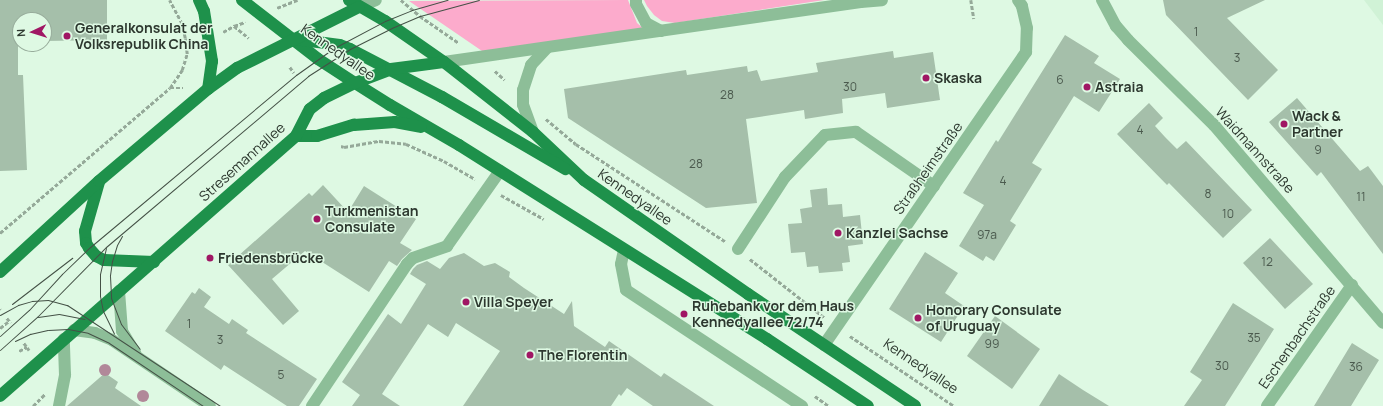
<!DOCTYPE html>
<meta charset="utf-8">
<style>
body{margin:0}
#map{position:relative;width:1383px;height:406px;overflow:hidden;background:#def9e3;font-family:Manrope,sans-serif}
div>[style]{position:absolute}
.built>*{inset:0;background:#d0f2d6}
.green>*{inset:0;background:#fcabcc}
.building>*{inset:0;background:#a5bfaa}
.path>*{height:2.5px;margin-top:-1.25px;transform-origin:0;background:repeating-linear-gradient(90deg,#95a999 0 4px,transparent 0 6px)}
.minor>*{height:12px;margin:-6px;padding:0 6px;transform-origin:6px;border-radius:6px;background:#8dbe98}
.major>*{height:12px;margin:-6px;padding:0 6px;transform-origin:6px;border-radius:6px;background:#1e914b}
.tram>*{height:1px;margin:-0.5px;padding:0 0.5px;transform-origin:0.5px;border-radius:0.5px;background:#445146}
.trees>*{width:12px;height:12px;margin:-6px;border-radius:50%;background:#b18899}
.dots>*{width:11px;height:11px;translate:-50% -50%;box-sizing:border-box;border:2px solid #def9e3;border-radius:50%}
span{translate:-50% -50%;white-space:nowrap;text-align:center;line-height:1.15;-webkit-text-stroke:3px #def9e3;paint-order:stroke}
.number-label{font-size:12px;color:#4b5a4e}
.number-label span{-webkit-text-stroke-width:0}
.poi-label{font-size:14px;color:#2d382f;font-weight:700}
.left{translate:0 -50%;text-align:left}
.street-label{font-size:14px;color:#2d382f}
.north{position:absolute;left:12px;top:12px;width:40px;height:40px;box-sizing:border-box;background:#def9e3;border:1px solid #97ac9b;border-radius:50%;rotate:266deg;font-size:11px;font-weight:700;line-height:16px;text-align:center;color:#2d382f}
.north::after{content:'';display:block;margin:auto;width:14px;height:18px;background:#a01764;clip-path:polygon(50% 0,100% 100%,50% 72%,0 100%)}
</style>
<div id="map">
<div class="built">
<div style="clip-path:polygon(1364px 0,1383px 0,1383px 25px)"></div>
</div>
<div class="green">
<div style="clip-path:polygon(628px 0,637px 23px,644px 29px,485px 53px,409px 1px)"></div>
<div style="clip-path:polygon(644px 0,824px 0,675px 23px,662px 21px,654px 15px,647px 6px)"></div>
</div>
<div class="building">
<div style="clip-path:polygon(0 0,107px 0,107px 40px,44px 41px,44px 20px,20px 20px,20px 41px,18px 41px,18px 75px,23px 75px,27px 170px,0 171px)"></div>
<div style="clip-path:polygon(1163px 0,1265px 0,1227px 18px,1278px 70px,1248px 100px,1166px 15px)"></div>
<div style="clip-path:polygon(1065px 35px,1099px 56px,1094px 63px,1120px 79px,1099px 112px,1074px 96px,1032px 163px,1042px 169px,1010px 221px,1016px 225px,994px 261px,986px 256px,983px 261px,959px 246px,984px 205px,963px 193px,996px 140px,998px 142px)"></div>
<div style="clip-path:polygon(893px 51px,894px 58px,933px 52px,940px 100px,887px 108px,885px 93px,842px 99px,843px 113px,805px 119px,804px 110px,746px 119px,757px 203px,706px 208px,568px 118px,564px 89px,686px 70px,687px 75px,747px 66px,748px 72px,757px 70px,761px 81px,818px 72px,816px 63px)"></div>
<div style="clip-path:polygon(1297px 98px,1360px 171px,1368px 166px,1383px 186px,1383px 254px,1321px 172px,1317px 176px,1269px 122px)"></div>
<div style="clip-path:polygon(1149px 103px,1163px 118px,1155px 126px,1165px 137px,1177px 149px,1186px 141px,1252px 210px,1223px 238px,1169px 183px,1167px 185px,1117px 134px)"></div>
<div style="clip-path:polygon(323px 185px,348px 212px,364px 186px,416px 219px,400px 243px,412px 250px,402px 259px,397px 266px,389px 261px,369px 292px,305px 251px,272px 279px,299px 311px,283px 325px,228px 265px,309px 193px,312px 196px)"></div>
<div style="clip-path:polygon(827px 188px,828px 205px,842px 204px,843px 217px,860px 215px,863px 244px,848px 246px,850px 262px,842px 263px,843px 271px,819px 273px,818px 266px,807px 267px,805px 252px,791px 253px,788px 224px,802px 223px,800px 209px,812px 207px,810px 190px)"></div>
<div style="clip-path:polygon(1270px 238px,1313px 284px,1285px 309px,1243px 263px)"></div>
<div style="clip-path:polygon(925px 252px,958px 273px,945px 293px,964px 306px,941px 342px,889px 309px)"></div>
<div style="clip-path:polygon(464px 253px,484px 266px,495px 263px,510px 272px,509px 277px,524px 288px,564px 314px,572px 301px,574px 326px,605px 347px,609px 341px,661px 377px,664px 373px,714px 406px,653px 406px,627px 388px,621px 396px,619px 394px,611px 406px,463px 406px,500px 351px,456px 323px,448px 337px,428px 324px,382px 394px,400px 406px,352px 406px,360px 395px,342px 382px,388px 314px,401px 324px,426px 284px,410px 274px,413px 269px,417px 265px,427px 261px,440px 269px,449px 258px)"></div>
<div style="clip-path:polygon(199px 288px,211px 297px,204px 307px,229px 324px,232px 319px,248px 330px,246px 333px,317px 379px,299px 406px,287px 406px,224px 365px,221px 370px,165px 331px,192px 292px,195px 294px)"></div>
<div style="clip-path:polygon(1233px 303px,1274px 329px,1225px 406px,1184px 406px,1202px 380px,1190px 372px)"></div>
<div style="clip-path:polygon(995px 316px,1040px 349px,1012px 389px,967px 356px)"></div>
<div style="clip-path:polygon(1352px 343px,1379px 360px,1360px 391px,1351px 406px,1314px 406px)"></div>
<div style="clip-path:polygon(105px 373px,118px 382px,115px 388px,141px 406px,67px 406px)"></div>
<div style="clip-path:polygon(1059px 374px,1083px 390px,1109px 406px,1039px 406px)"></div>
</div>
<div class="path">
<div style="left:401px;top:0;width:25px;rotate:40deg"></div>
<div style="left:420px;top:16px;width:47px;rotate:34.7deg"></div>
<div style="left:971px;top:0;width:19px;rotate:81deg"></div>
<div style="left:277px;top:8px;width:22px;rotate:-22deg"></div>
<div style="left:234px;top:26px;width:12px;rotate:-20deg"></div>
<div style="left:223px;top:32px;width:13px;rotate:-29deg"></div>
<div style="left:234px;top:26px;width:19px;rotate:39deg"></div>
<div style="left:290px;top:67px;width:7px;rotate:56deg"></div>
<div style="left:495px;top:71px;width:13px;rotate:42deg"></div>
<div style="left:170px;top:88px;width:13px"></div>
<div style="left:546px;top:119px;width:39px;rotate:40deg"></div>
<div style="left:576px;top:144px;width:178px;rotate:33.1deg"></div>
<div style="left:341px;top:146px;width:3px;rotate:18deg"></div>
<div style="left:344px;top:147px;width:36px;rotate:-10deg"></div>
<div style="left:379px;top:141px;width:27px;rotate:6deg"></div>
<div style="left:406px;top:144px;width:42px;rotate:24.1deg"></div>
<div style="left:444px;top:161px;width:36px;rotate:30deg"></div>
<div style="left:501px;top:195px;width:49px;rotate:29.2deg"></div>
<div style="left:0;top:233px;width:223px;rotate:-40.5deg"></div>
<div style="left:170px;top:88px;width:22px;rotate:-56deg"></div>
<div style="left:182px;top:70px;width:17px;rotate:-73deg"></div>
<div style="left:187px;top:54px;width:16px;rotate:-97deg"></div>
<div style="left:185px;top:38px;width:14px;rotate:-102deg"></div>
<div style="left:182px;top:24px;width:27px;rotate:-118deg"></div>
<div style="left:750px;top:259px;width:95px;rotate:38.2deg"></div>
<div style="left:0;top:309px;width:1px;rotate:45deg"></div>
<div style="left:7px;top:318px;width:6px;rotate:51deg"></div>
<div style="left:0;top:328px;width:11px;rotate:-38deg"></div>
<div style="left:850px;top:336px;width:125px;rotate:33.9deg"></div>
<div style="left:24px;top:343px;width:9px;rotate:54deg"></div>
<div style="left:19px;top:351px;width:9px;rotate:-27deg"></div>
<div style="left:815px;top:396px;width:17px;rotate:36deg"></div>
<div style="left:33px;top:406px;width:17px;rotate:-45deg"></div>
</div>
<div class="minor">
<div style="left:636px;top:0;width:4px;rotate:90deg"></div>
<div style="left:636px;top:4px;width:21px;rotate:62deg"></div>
<div style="left:646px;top:23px;width:17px;rotate:28deg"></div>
<div style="left:1102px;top:0;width:30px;rotate:62deg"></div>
<div style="left:1116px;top:26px;width:18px;rotate:49deg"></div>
<div style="left:1128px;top:40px;width:121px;rotate:44.7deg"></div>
<div style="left:1214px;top:125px;width:260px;rotate:49.5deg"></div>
<div style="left:359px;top:7px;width:18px;rotate:-22deg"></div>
<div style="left:444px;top:62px;width:421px;rotate:-8.2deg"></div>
<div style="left:861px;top:2px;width:21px;rotate:-5deg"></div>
<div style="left:533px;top:132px;width:29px;rotate:-110deg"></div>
<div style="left:523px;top:105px;width:15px;rotate:-90deg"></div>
<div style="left:523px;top:90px;width:26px;rotate:-72deg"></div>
<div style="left:531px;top:65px;width:23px;rotate:-47deg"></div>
<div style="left:738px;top:249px;width:86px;rotate:-56.9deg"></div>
<div style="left:785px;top:177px;width:58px;rotate:-46.4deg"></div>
<div style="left:825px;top:135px;width:31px;rotate:-6deg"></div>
<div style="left:856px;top:132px;width:95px;rotate:34.7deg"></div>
<div style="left:624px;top:250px;width:14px;rotate:102deg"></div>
<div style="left:621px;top:264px;width:26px;rotate:79deg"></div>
<div style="left:626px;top:290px;width:211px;rotate:33.4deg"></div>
<div style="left:119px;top:291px;width:40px;rotate:85.7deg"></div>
<div style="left:122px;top:331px;width:26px;rotate:59deg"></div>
<div style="left:74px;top:330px;width:21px;rotate:8deg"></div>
<div style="left:95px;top:333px;width:18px;rotate:22deg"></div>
<div style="left:112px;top:340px;width:118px;rotate:34deg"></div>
<div style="left:824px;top:345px;width:356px;rotate:-55.4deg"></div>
<div style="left:1026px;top:52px;width:24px;rotate:-88deg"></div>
<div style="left:1027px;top:28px;width:23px;rotate:-103deg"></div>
<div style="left:1022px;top:6px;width:7px;rotate:-124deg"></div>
<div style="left:59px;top:406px;width:32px;rotate:-79deg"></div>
<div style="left:65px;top:375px;width:36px;rotate:-92deg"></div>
<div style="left:312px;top:406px;width:171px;rotate:-56.2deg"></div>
<div style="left:407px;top:264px;width:8px;rotate:-45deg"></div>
<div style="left:413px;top:258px;width:36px;rotate:-19deg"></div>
<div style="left:447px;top:246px;width:92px;rotate:-54.8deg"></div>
<div style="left:1267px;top:406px;width:148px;rotate:-54.9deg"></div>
</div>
<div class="major">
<div style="left:199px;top:0;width:12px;rotate:66deg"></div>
<div style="left:204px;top:11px;width:51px;rotate:80.9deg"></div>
<div style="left:212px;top:61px;width:28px;rotate:98deg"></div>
<div style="left:242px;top:0;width:96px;rotate:37.8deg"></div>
<div style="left:318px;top:59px;width:44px;rotate:33deg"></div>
<div style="left:355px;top:83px;width:41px;rotate:32.2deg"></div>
<div style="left:390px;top:105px;width:80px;rotate:30.1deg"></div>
<div style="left:459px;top:145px;width:364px;rotate:32.2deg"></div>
<div style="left:767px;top:339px;width:121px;rotate:33.6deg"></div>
<div style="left:349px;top:0;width:42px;rotate:30.3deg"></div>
<div style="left:385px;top:21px;width:72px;rotate:34.8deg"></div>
<div style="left:444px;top:62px;width:113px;rotate:38.2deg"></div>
<div style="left:533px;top:132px;width:70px;rotate:43.3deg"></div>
<div style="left:584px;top:180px;width:200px;rotate:34.8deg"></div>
<div style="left:748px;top:294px;width:201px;rotate:33.8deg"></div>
<div style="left:294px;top:39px;width:46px;rotate:7.4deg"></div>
<div style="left:340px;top:45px;width:11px;rotate:22deg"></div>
<div style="left:350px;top:49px;width:104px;rotate:27.6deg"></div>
<div style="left:442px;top:97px;width:143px;rotate:30.3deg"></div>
<div style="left:296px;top:136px;width:21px"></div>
<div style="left:317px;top:136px;width:39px;rotate:-17deg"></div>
<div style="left:354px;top:125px;width:41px;rotate:-4.2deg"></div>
<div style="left:395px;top:122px;width:26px;rotate:11deg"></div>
<div style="left:99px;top:182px;width:51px;rotate:105.9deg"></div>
<div style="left:85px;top:231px;width:12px;rotate:85deg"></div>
<div style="left:86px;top:243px;width:6px;rotate:59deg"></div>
<div style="left:89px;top:248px;width:11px;rotate:49deg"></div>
<div style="left:96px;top:256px;width:9px;rotate:27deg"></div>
<div style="left:104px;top:260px;width:50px;rotate:2.3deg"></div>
<div style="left:0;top:272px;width:134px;rotate:-42.6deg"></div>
<div style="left:99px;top:181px;width:143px;rotate:-40.2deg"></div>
<div style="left:208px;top:89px;width:36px;rotate:-36deg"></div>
<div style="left:237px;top:68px;width:136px;rotate:-26.6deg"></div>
<div style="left:0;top:396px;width:394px;rotate:-41.3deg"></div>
<div style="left:296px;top:136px;width:30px;rotate:-63deg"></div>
<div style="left:310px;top:109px;width:18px;rotate:-38deg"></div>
<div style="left:324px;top:98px;width:34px;rotate:-26deg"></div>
<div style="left:355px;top:83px;width:39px;rotate:-21deg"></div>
<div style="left:391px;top:69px;width:53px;rotate:-7.5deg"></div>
</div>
<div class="tram">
<div style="left:122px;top:236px;width:10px;rotate:119deg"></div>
<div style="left:117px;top:245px;width:17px;rotate:107deg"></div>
<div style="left:112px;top:261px;width:15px;rotate:98deg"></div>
<div style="left:110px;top:276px;width:22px;rotate:87deg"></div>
<div style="left:111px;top:298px;width:28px;rotate:69deg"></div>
<div style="left:121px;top:324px;width:31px;rotate:53deg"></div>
<div style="left:106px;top:248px;width:27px;rotate:103deg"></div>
<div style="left:100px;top:274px;width:22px;rotate:90deg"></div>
<div style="left:100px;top:296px;width:15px;rotate:79deg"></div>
<div style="left:103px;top:311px;width:25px;rotate:64deg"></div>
<div style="left:12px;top:304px;width:76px;rotate:-37.5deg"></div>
<div style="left:0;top:315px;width:21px;rotate:-29deg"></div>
<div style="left:18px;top:305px;width:15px;rotate:-16deg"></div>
<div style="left:32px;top:301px;width:16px;rotate:-4deg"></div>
<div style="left:48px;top:300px;width:20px;rotate:15deg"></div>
<div style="left:67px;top:305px;width:183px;rotate:33.4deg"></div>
<div style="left:38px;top:317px;width:21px;rotate:-8deg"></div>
<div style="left:59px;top:314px;width:26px;rotate:11deg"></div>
<div style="left:0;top:336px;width:39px;rotate:-42deg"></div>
<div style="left:29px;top:310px;width:49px;rotate:-47.5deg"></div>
<div style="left:62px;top:274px;width:37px;rotate:-44deg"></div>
<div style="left:89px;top:248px;width:270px;rotate:-39.9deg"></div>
<div style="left:296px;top:75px;width:47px;rotate:-35.4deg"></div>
<div style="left:334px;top:48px;width:58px;rotate:-27.9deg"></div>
<div style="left:385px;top:21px;width:29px;rotate:-22deg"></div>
<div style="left:412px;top:10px;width:37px;rotate:-16deg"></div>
<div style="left:15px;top:341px;width:17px;rotate:-25deg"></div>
<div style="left:30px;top:334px;width:18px;rotate:-13deg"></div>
<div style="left:48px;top:330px;width:20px;rotate:-3deg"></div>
<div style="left:68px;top:329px;width:20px;rotate:11deg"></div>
<div style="left:88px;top:333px;width:23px;rotate:25deg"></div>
<div style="left:109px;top:343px;width:113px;rotate:33.8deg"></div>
<div style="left:0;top:350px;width:50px;rotate:-41.7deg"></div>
<div style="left:37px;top:317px;width:98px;rotate:-45.4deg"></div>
<div style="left:106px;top:247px;width:265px;rotate:-40.2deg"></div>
<div style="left:308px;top:76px;width:50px;rotate:-32.7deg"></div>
<div style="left:350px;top:49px;width:49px;rotate:-26.6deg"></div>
<div style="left:394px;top:27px;width:28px;rotate:-23deg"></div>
<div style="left:420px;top:16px;width:61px;rotate:-15.2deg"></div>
</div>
<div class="trees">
<div style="left:105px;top:370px"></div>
<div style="left:143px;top:396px"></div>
</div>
<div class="dots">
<div style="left:67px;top:36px;background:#a01764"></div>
<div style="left:926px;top:78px;background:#a01764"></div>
<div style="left:1087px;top:87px;background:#a01764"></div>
<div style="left:1284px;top:124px;background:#a01764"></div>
<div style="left:317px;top:219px;background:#a01764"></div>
<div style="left:838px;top:233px;background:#a01764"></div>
<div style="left:210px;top:258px;background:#a01764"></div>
<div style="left:466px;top:302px;background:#a01764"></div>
<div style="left:684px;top:314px;background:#a01764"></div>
<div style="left:918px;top:318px;background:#a01764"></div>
<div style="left:530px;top:355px;background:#a01764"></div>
</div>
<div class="number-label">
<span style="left:1196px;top:32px">1</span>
<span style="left:1237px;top:58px">3</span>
<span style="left:1060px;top:80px">6</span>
<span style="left:850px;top:87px">30</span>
<span style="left:727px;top:95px">28</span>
<span style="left:1140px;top:130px">4</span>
<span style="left:1318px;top:150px">9</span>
<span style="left:696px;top:164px">28</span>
<span style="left:1003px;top:181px">4</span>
<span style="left:1208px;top:194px">8</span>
<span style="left:1361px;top:197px">11</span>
<span style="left:1228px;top:214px">10</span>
<span style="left:987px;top:235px">97a</span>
<span style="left:1267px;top:262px">12</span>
<span style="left:189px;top:324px">1</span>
<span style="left:1254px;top:338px">35</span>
<span style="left:220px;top:340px">3</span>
<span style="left:992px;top:344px">99</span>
<span style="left:1222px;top:366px">30</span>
<span style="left:1356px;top:367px">36</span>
<span style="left:281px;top:375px">5</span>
</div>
<div class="poi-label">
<span class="left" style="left:75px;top:36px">Generalkonsulat der<br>Volksrepublik China</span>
<span class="left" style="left:934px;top:78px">Skaska</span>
<span class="left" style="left:1095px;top:87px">Astraia</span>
<span class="left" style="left:1292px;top:124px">Wack &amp;<br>Partner</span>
<span class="left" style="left:325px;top:219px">Turkmenistan<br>Consulate</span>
<span class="left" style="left:846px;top:233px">Kanzlei Sachse</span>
<span class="left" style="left:218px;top:258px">Friedensbrücke</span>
<span class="left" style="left:474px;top:302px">Villa Speyer</span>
<span class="left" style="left:692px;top:314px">Ruhebank vor dem Haus<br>Kennedyallee 72/74</span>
<span class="left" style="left:926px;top:318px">Honorary Consulate<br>of Uruguay</span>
<span class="left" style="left:538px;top:355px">The Florentin</span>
</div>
<div class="street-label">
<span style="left:338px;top:52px;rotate:35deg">Kennedyallee</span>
<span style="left:1255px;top:150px;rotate:48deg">Waidmannstraße</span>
<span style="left:242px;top:162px;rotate:-42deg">Stresemannallee</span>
<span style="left:928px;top:168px;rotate:-55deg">Straßheimstraße</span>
<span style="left:635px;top:197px;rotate:35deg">Kennedyallee</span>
<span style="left:1297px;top:337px;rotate:-55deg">Eschenbachstraße</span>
<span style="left:921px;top:366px;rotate:34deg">Kennedyallee</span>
</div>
<div class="north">N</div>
</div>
